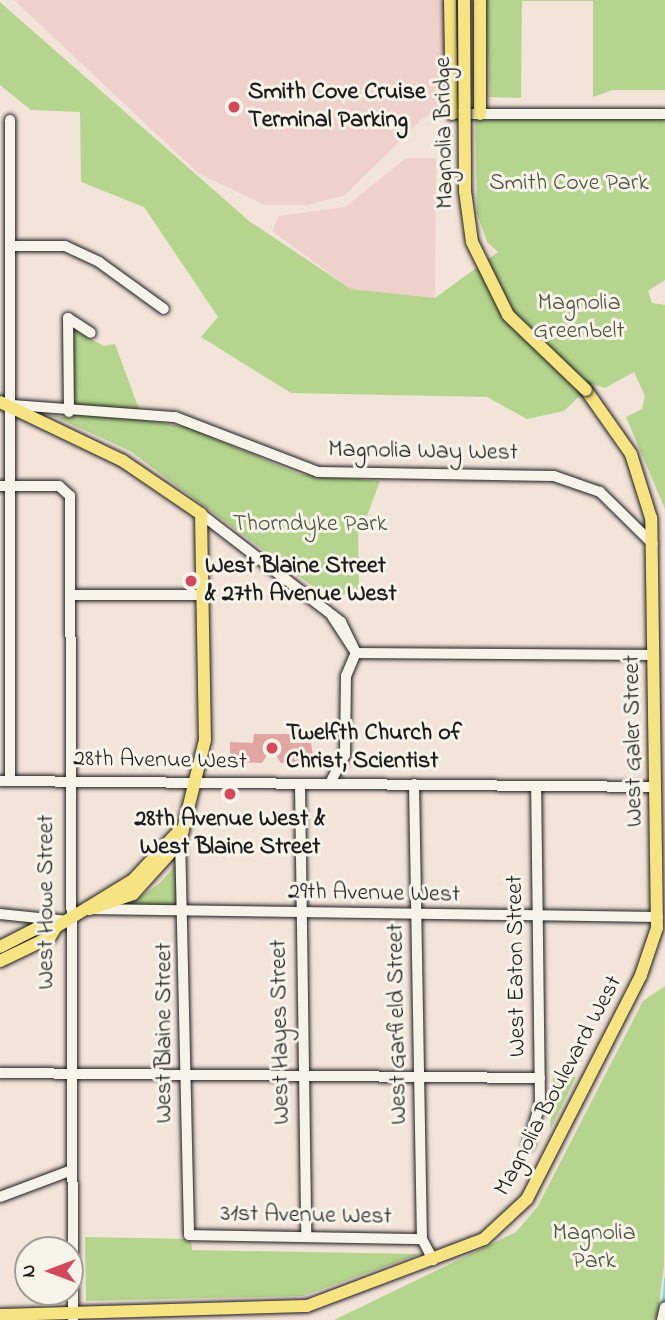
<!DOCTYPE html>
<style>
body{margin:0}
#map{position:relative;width:665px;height:1320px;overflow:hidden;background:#f3e4da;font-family:"Indie Flower",sans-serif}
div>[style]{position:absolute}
.built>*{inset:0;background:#eed1ca}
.green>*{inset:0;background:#b5d58e}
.stream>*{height:2.5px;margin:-1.25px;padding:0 1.25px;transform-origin:1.25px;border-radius:1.25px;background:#84d5de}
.building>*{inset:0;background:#e1a6a4}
.roads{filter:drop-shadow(0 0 2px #1c1c1c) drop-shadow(0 0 2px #1c1c1c)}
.minor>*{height:10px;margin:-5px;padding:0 5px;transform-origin:5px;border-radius:5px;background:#f7f3e8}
.major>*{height:12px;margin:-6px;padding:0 6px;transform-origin:6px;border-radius:6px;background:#f6e381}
.bridges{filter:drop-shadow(0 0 2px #1c1c1c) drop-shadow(0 0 2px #1c1c1c)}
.major-bridge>*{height:12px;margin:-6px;padding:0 6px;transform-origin:6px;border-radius:6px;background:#f6e381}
.dots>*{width:19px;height:19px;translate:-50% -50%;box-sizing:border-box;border:4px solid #f7f3e8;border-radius:50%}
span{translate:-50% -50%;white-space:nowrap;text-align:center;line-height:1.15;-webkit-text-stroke:6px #f7f3e8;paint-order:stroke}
.poi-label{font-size:24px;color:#1c1c1c;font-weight:700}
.left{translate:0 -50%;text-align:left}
.street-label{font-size:24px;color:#1c1c1c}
.park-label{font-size:24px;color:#4a543e}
.north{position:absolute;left:14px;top:1236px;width:70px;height:70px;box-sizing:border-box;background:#f7f3e8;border:2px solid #9f9d96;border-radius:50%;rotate:270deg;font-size:19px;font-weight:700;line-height:28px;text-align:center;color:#1c1c1c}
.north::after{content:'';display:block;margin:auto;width:24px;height:32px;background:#d1495b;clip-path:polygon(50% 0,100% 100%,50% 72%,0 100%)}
</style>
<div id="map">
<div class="built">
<div style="clip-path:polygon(14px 0,486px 0,490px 97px,442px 107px,421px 120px,345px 195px,307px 205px,265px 205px,198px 173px)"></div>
<div style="clip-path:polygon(406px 158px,436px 158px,435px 298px,351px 289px,272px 231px,279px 216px,345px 207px)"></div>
</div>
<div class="green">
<div style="clip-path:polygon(486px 0,665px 0,665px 90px,613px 90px,593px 97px,593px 1px,522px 1px,521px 98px,490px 97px)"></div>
<div style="clip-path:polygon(0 2px,249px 221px,351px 289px,435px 298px,498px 252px,487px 242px,477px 213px,475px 114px,665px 114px,665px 280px,648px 291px,652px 303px,665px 305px,665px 509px,626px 417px,642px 409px,645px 396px,634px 372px,605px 388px,592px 384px,564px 411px,527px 419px,487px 397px,291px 393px,201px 337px,218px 317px,144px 207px,81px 182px,80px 112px,31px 110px,0 85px)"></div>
<div style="clip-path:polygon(72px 329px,104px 346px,115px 344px,143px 420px,186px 427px,299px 474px,380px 481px,367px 516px,358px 520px,359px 589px,331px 600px,130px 451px,53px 416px,72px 418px)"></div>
<div style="clip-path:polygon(178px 862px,179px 907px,126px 907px,160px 883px)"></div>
<div style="clip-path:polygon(665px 986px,664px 1266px,657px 1320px,334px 1320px,516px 1232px,538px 1206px,643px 1001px)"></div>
<div style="clip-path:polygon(576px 1077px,550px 1130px,553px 1078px)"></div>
<div style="clip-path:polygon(85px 1237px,191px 1239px,192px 1250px,419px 1254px,303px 1296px,86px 1301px)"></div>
</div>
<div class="stream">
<div style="left:663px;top:1303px;width:24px;rotate:-85deg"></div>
</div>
<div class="building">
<div style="clip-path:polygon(254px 734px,290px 734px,290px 743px,311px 743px,314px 762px,281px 763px,271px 748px,262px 763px,230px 762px,230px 742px,253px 743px)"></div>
</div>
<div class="roads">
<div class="minor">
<div style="left:459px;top:114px;width:206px"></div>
<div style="left:10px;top:120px;width:661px;rotate:90deg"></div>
<div style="left:10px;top:246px;width:55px"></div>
<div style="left:65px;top:246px;width:38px;rotate:25deg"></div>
<div style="left:99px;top:262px;width:80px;rotate:35.9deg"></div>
<div style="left:68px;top:318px;width:94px;rotate:89.4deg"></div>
<div style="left:68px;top:318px;width:27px;rotate:33deg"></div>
<div style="left:14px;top:405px;width:161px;rotate:4.3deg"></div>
<div style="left:175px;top:417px;width:153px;rotate:21deg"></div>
<div style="left:318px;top:472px;width:236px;rotate:1deg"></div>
<div style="left:554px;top:476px;width:49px;rotate:19.2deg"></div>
<div style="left:600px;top:492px;width:74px;rotate:44.5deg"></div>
<div style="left:0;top:486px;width:59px"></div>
<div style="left:59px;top:486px;width:15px;rotate:42deg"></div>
<div style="left:70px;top:496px;width:824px;rotate:89.79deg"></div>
<div style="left:201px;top:514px;width:177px;rotate:37.6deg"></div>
<div style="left:341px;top:622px;width:34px;rotate:64deg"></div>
<div style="left:70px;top:595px;width:133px"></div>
<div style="left:332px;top:616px;width:44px;rotate:57deg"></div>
<div style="left:356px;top:653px;width:298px;rotate:0.4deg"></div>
<div style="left:0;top:781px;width:655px;rotate:0.52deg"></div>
<div style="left:330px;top:783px;width:32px;rotate:-62deg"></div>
<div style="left:345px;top:755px;width:79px;rotate:-89.3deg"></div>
<div style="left:346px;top:676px;width:25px;rotate:-67deg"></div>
<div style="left:300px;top:784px;width:453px;rotate:89.2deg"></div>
<div style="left:414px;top:784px;width:455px;rotate:89deg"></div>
<div style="left:422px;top:1239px;width:24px;rotate:62deg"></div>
<div style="left:180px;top:836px;width:399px;rotate:88.7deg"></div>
<div style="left:189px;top:1235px;width:233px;rotate:1deg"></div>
<div style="left:90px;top:909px;width:568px;rotate:0.81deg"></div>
<div style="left:0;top:914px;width:68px;rotate:5.9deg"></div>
<div style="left:0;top:1073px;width:540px;rotate:0.53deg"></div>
<div style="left:528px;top:1145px;width:43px;rotate:-73.7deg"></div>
<div style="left:540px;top:1104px;width:318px;rotate:-90.7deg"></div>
<div style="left:0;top:1197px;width:74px;rotate:-20.6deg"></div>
<div style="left:662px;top:1320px;width:13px;rotate:-77deg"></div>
</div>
<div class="major">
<div style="left:450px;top:0;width:114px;rotate:89deg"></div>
<div style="left:480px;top:0;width:114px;rotate:90deg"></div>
<div style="left:0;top:402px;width:136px;rotate:25.6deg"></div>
<div style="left:123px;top:461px;width:94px;rotate:34.2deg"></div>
<div style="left:201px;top:514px;width:226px;rotate:89deg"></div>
<div style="left:205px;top:740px;width:105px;rotate:103.8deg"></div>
<div style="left:180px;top:842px;width:70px;rotate:132.1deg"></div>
<div style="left:133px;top:894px;width:46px;rotate:160.8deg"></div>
<div style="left:0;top:947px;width:48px;rotate:-27.1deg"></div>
<div style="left:43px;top:925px;width:13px;rotate:9deg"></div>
<div style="left:0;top:961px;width:55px;rotate:-25.6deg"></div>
<div style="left:50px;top:937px;width:12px;rotate:-59deg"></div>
<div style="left:56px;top:927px;width:90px;rotate:-31.4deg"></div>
<div style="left:133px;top:880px;width:67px;rotate:-46.8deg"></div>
<div style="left:0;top:1315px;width:307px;rotate:-1.7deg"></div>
<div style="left:307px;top:1306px;width:189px;rotate:-20.7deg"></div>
<div style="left:484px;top:1239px;width:59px;rotate:-42.9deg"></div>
<div style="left:527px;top:1199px;width:251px;rotate:-63deg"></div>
<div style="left:641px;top:975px;width:50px;rotate:-71.2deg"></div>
<div style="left:657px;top:928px;width:410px;rotate:-90.8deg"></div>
<div style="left:651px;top:518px;width:67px;rotate:-107.4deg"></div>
<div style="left:631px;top:454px;width:78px;rotate:-125.1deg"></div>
</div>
</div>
<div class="bridges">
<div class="major-bridge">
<div style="left:464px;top:0;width:191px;rotate:89.7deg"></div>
<div style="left:465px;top:191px;width:51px;rotate:82.2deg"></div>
<div style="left:472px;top:242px;width:81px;rotate:63.7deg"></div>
<div style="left:508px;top:315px;width:108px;rotate:43.9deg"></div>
</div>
</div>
<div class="dots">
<div style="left:234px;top:107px;background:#d1495b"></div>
<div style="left:191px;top:581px;background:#d1495b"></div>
<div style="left:272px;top:748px;background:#d1495b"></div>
<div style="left:230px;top:794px;background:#d1495b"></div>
</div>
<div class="poi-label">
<span class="left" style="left:248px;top:107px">Smith Cove Cruise<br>Terminal Parking</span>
<span class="left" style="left:205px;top:581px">West Blaine Street<br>&amp; 27th Avenue West</span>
<span class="left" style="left:286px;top:748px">Twelfth Church of<br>Christ, Scientist</span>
<span style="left:230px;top:834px">28th Avenue West &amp;<br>West Blaine Street</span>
</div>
<div class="street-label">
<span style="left:445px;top:133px;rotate:-91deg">Magnolia Bridge</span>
<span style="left:423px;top:452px;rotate:1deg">Magnolia Way West</span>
<span style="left:634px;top:741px;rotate:-91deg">West Galer Street</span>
<span style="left:160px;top:761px;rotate:1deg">28th Avenue West</span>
<span style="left:374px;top:894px;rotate:1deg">29th Avenue West</span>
<span style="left:47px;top:902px;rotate:-90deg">West Howe Street</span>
<span style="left:517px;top:966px;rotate:-91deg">West Eaton Street</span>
<span style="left:398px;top:1024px;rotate:-91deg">West Garfield Street</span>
<span style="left:281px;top:1032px;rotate:-91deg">West Hayes Street</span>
<span style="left:165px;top:1033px;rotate:-90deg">West Blaine Street</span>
<span style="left:559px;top:1086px;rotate:-62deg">Magnolia Boulevard West</span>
<span style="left:306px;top:1216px;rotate:1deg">31st Avenue West</span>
</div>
<div class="park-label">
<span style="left:569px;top:184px">Smith Cove Park</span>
<span style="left:579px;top:318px">Magnolia<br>Greenbelt</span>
<span style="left:310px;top:525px">Thorndyke Park</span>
<span style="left:594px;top:1248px">Magnolia<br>Park</span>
</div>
<div class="north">N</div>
</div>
